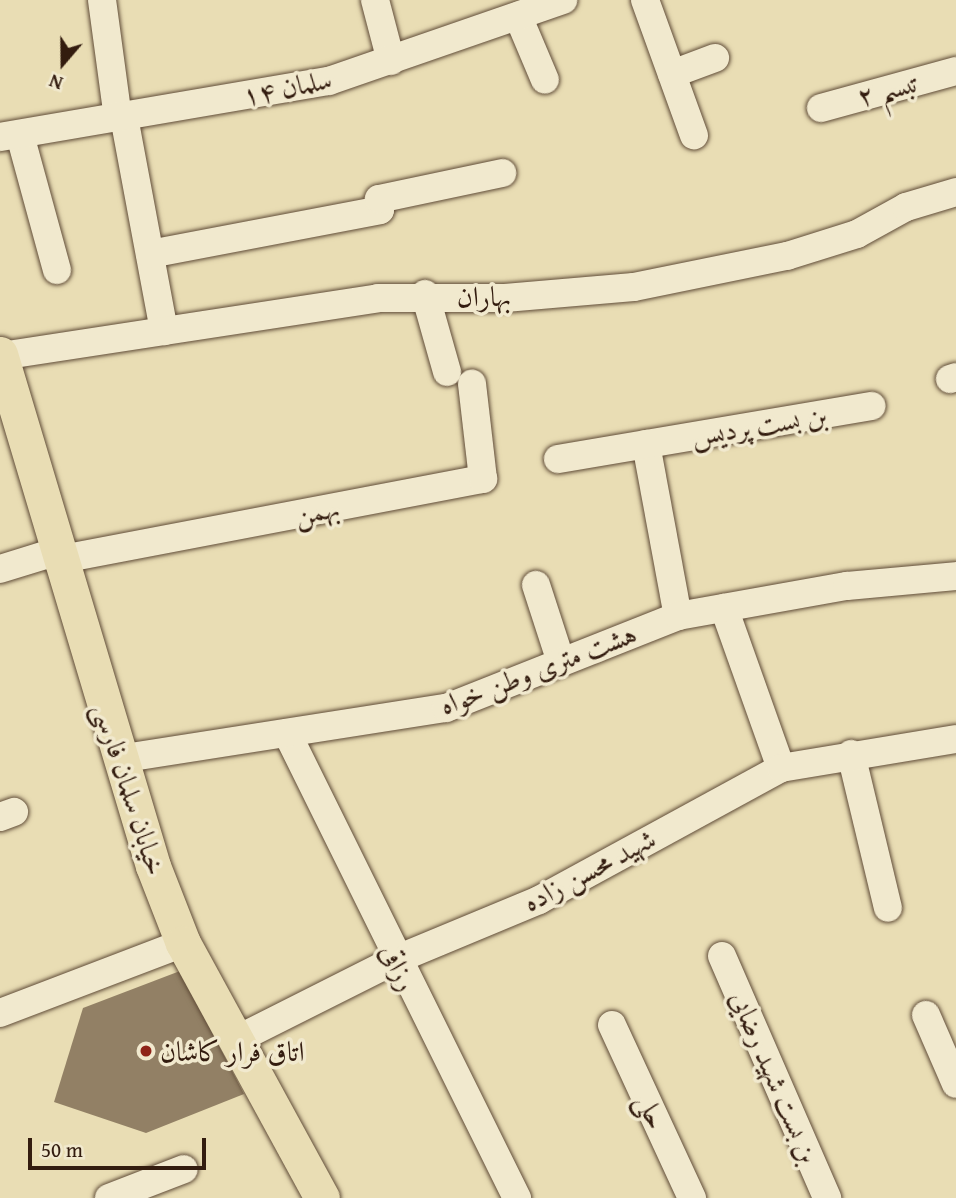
<!DOCTYPE html>
<meta charset="utf-8">
<style>
body{margin:0}
#map{position:relative;width:956px;height:1198px;overflow:hidden;background:#e9ddb4;font-family:"Gentium Book Plus",Amiri,serif}
div>[style]{position:absolute}
.building>*{inset:0;background:#928065}
.roads{filter:drop-shadow(0 0 2px #604c38) drop-shadow(0 0 2px #604c38)}
.minor>*{height:28px;margin:-14px;padding:0 14px;transform-origin:14px;border-radius:14px;background:#f1e9ce}
.major>*{height:35px;margin:-17.5px;padding:0 17.5px;transform-origin:17.5px;border-radius:17.5px;background:#e9ddb4}
.dots>*{width:19px;height:19px;translate:-50% -50%;box-sizing:border-box;border:4px solid #f1e9ce;border-radius:50%}
span{translate:-50% -50%;white-space:nowrap;text-align:center;line-height:1.15;-webkit-text-stroke:7px #f1e9ce;paint-order:stroke}
.street-label{font-size:28px;color:#331c0f}
.poi-label{font-size:28px;color:#331c0f}
.left{translate:0 -50%;text-align:left}
.north{position:absolute;left:28px;top:28px;width:70px;height:70px;-webkit-text-stroke:5px #f1e9ce;paint-order:stroke;rotate:200deg;font-size:19px;font-weight:700;line-height:28px;text-align:center;color:#331c0f}
.north::after{content:'';display:block;margin:auto;width:24px;height:32px;background:#331c0f;clip-path:polygon(50% 0,100% 100%,50% 72%,0 100%)}
.scale{position:absolute;left:28px;top:1138px;width:178px;height:32px;box-sizing:border-box;border:4px solid #331c0f;border-top:0;padding-left:9px;font-size:21px;line-height:24px;white-space:nowrap;color:#331c0f;-webkit-text-stroke:5px #f1e9ce;paint-order:stroke}
</style>
<div id="map">
<div class="building">
<div style="clip-path:polygon(180px 971px,244px 1094px,146px 1133px,54px 1102px,83px 1008px)"></div>
</div>
<div class="roads">
<div class="minor">
<div style="left:102px;top:0;width:120px;rotate:82.3deg"></div>
<div style="left:375px;top:0;width:63px;rotate:75.3deg"></div>
<div style="left:645px;top:0;width:144px;rotate:70.1deg"></div>
<div style="left:518px;top:16px;width:69px;rotate:67.1deg"></div>
<div style="left:672px;top:74px;width:46px;rotate:-20.4deg"></div>
<div style="left:821px;top:108px;width:140px;rotate:-15.3deg"></div>
<div style="left:124px;top:117px;width:218px;rotate:79.4deg"></div>
<div style="left:20px;top:135px;width:140px;rotate:74.7deg"></div>
<div style="left:0;top:137px;width:334px;rotate:-9.7deg"></div>
<div style="left:329px;top:81px;width:248px;rotate:-19.1deg"></div>
<div style="left:150px;top:254px;width:234px;rotate:-10.8deg"></div>
<div style="left:380px;top:210px;width:11px;rotate:-95deg"></div>
<div style="left:379px;top:199px;width:126px;rotate:-11.9deg"></div>
<div style="left:425px;top:294px;width:81px;rotate:74.2deg"></div>
<div style="left:1px;top:356px;width:381px;rotate:-8.7deg"></div>
<div style="left:378px;top:298px;width:127px"></div>
<div style="left:505px;top:298px;width:129px;rotate:-4.9deg"></div>
<div style="left:634px;top:287px;width:156px;rotate:-11.5deg"></div>
<div style="left:787px;top:256px;width:73px;rotate:-17.4deg"></div>
<div style="left:857px;top:234px;width:56px;rotate:-28.9deg"></div>
<div style="left:906px;top:207px;width:52px;rotate:-16.7deg"></div>
<div style="left:950px;top:379px;width:6px;rotate:-18deg"></div>
<div style="left:646px;top:444px;width:175px;rotate:79.5deg"></div>
<div style="left:558px;top:459px;width:318px;rotate:-9.6deg"></div>
<div style="left:57px;top:560px;width:434px;rotate:-10.8deg"></div>
<div style="left:483px;top:479px;width:96px;rotate:-96.6deg"></div>
<div style="left:0;top:569px;width:58px;rotate:-17.2deg"></div>
<div style="left:536px;top:585px;width:81px;rotate:72deg"></div>
<div style="left:724px;top:608px;width:170px;rotate:70.4deg"></div>
<div style="left:287px;top:733px;width:519px;rotate:63.68deg"></div>
<div style="left:851px;top:754px;width:158px;rotate:76.5deg"></div>
<div style="left:119px;top:759px;width:331px;rotate:-8.9deg"></div>
<div style="left:446px;top:708px;width:250px;rotate:-21.6deg"></div>
<div style="left:678px;top:616px;width:172px;rotate:-10.1deg"></div>
<div style="left:847px;top:586px;width:109px;rotate:-5.2deg"></div>
<div style="left:0;top:817px;width:15px;rotate:-20deg"></div>
<div style="left:722px;top:956px;width:264px;rotate:66.5deg"></div>
<div style="left:0;top:1013px;width:196px;rotate:-20.9deg"></div>
<div style="left:926px;top:1015px;width:75px;rotate:66.5deg"></div>
<div style="left:612px;top:1025px;width:191px;rotate:65.2deg"></div>
<div style="left:234px;top:1041px;width:180px;rotate:-26.7deg"></div>
<div style="left:395px;top:960px;width:156px;rotate:-22.6deg"></div>
<div style="left:539px;top:900px;width:276px;rotate:-28.6deg"></div>
<div style="left:781px;top:768px;width:177px;rotate:-9.4deg"></div>
<div style="left:109px;top:1198px;width:80px;rotate:-21.1deg"></div>
</div>
<div class="major">
<div style="left:0;top:354px;width:534px;rotate:73.36deg"></div>
<div style="left:153px;top:866px;width:83px;rotate:68.7deg"></div>
<div style="left:183px;top:943px;width:290px;rotate:61.4deg"></div>
</div>
</div>
<div class="dots">
<div style="left:146px;top:1051px;background:#8f2418"></div>
</div>
<div class="street-label">
<span style="left:287px;top:87px;rotate:-11deg">سلمان ۱۴</span>
<span style="left:888px;top:89px;rotate:-15deg">تبسم ۲</span>
<span style="left:484px;top:296px">بهاران</span>
<span style="left:759px;top:425px;rotate:-9deg">بن بست پردیس</span>
<span style="left:317px;top:511px;rotate:-11deg">بهمن</span>
<span style="left:538px;top:669px;rotate:-21deg">هشت متری وطن خواه</span>
<span style="left:130px;top:789px;rotate:72deg">خیابان سلمان فارسی</span>
<span style="left:589px;top:870px;rotate:-28deg">شهید محسن زاده</span>
<span style="left:399px;top:967px;rotate:64deg">رزاقی</span>
<span style="left:775px;top:1077px;rotate:67deg">بن بست شهید رضایی</span>
<span style="left:652px;top:1111px;rotate:65deg">حلی</span>
</div>
<div class="poi-label">
<span class="left" style="left:160px;top:1051px">اتاق فرار کاشان</span>
</div>
<div class="north">N</div>
<div class="scale">50 m</div>
</div>
